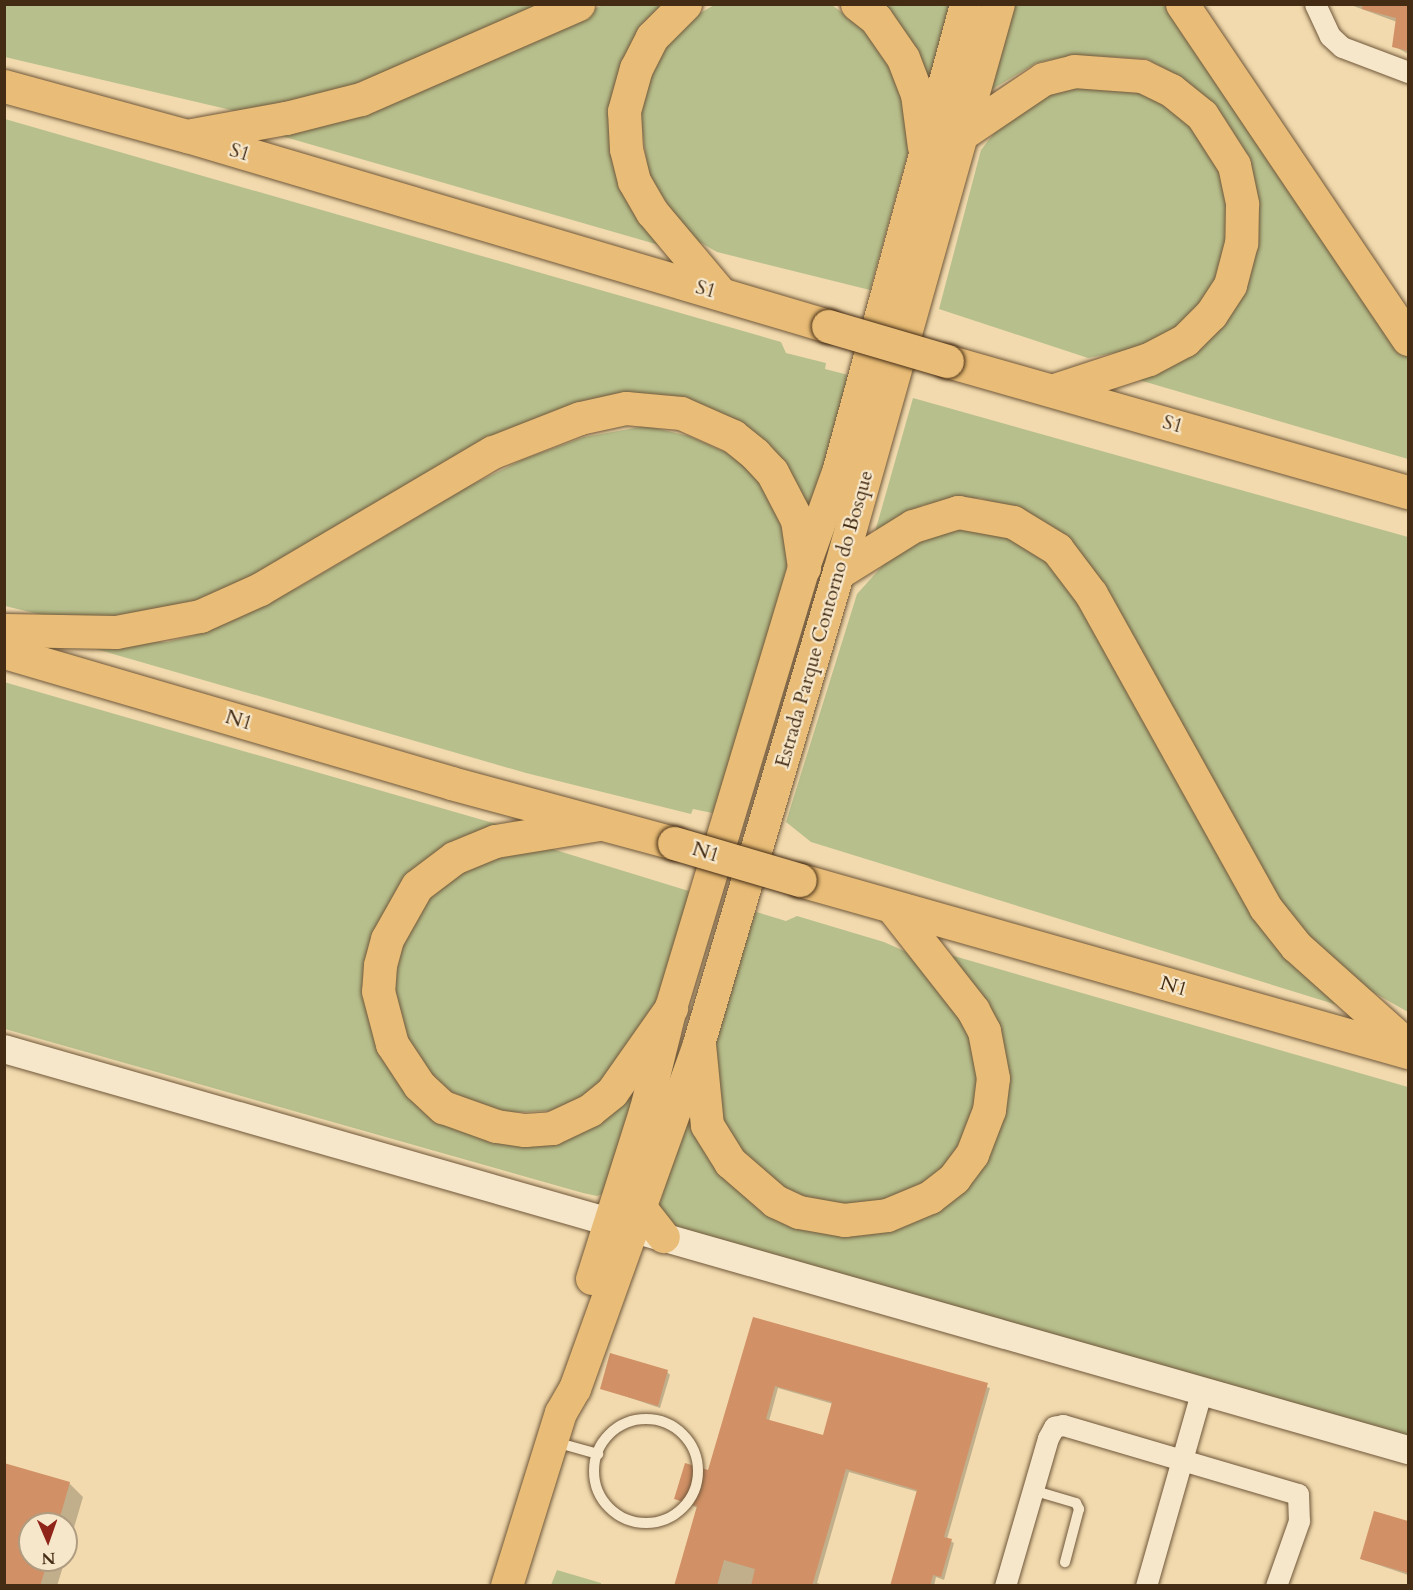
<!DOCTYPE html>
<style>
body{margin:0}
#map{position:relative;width:1413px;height:1590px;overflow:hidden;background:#f2daae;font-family:Cardo,serif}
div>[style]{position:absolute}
.green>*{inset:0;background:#b7c08d}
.shadow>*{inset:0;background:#0003}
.building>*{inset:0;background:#d19065}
.roads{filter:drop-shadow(0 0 2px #6f573a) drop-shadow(0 0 2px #6f573a)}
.lane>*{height:10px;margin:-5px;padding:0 5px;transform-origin:5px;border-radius:5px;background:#f7e7ca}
.lane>.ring{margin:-5px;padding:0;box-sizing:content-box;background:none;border:10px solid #f7e7ca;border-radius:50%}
.street>*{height:21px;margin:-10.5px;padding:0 10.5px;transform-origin:10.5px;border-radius:10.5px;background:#f7e7ca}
.secondary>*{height:28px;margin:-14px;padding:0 14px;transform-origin:14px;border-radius:14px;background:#f7e7ca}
.primary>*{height:32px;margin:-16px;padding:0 16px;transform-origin:16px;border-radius:16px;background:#e9bd77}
.highway>*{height:33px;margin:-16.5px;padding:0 16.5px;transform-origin:16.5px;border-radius:16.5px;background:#e9bd77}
.bridges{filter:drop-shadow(0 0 2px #432b14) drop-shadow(0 0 2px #432b14)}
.highway-bridge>*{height:33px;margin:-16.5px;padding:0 16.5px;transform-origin:16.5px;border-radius:16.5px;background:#e9bd77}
span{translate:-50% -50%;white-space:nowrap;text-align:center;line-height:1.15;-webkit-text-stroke:4.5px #f7e7ca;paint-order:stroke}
.street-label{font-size:20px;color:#432b14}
.frame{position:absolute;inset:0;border:6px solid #432b14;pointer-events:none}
.north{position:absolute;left:18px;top:1512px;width:60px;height:60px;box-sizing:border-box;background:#f7e7ca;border:2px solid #af9c81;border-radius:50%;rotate:178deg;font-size:16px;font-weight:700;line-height:24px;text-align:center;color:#432b14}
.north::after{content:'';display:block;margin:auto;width:21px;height:27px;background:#8f2418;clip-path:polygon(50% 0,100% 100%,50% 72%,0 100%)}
</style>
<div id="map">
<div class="green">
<div style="clip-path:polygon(4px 5px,552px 5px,339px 97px,235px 111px,5px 57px)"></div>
<div style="clip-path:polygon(603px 5px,675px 5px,624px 77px,666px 247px,271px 133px,348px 116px)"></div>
<div style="clip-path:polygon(714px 5px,832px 5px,865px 30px,890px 65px,903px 98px,909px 149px,870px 290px,717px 252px,689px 236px,648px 175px,640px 112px,650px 74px,664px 46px,685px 22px)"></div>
<div style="clip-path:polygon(870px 5px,959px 5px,931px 101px)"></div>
<div style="clip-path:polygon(1015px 5px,1169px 5px,1408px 356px,1408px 459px,1139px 380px,1196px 354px,1224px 324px,1246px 292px,1257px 245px,1259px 203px,1250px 158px,1215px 104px,1180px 77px,1147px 59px,1073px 55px,1036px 63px,991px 90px)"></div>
<div style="clip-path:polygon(1075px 85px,1138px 89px,1163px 102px,1192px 124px,1221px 170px,1228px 206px,1227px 241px,1218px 279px,1200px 305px,1177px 329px,1144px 347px,1088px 358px,939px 309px,981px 150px,1008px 115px,1048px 92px)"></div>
<div style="clip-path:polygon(5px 119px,781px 342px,786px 353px,826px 363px,825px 369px,856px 377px,806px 523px,772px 461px,615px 407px,186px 616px,59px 619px,5px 606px)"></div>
<div style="clip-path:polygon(913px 398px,1408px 537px,1408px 1012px,1339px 973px,1287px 922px,1029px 515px,980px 498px,923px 505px,869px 553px)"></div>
<div style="clip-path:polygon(646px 426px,689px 436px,727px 453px,750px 470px,781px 516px,788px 567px,722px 815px,693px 809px,691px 814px,526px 773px,75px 643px,167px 642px,195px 635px,299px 587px,467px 487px,524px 459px,584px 437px)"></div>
<div style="clip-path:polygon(977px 529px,1009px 536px,1059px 569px,1199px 802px,1360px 1012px,811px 842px,786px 822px,857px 594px,884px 564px,918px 541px,954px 530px)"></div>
<div style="clip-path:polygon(4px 682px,507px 827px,396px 899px,380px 1038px,510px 1138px,642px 1082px,605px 1193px,597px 1196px,583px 1193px,5px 1029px)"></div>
<div style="clip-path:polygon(549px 848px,692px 892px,664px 986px,637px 1047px,609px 1085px,564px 1110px,500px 1113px,445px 1089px,416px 1058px,396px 1007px,393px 968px,404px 923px,457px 864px)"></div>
<div style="clip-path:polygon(753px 911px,786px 921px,797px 916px,884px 942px,920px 958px,983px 1049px,973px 1131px,937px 1176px,905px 1197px,846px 1207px,806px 1202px,770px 1185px,726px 1137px,709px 1078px,713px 1044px)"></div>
<div style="clip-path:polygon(947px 954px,1408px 1087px,1408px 1436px,667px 1224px,657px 1214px,693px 1085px,764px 1207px,905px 1221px,1000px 1114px)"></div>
<div style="clip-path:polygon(557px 1570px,601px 1583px,601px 1585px,551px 1585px)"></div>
</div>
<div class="shadow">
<div style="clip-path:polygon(1348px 4px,1408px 4px,1408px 54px,1394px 46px,1397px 22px)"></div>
<div style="clip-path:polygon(evenodd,754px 1319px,990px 1388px,947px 1539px,954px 1543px,944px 1580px,936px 1577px,934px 1586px,891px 1586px,918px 1492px,849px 1472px,817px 1583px,826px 1586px,676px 1586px,698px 1508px,676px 1499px,709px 1472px,754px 1319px,778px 1388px,833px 1404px,824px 1437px,769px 1421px,778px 1388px)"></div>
<div style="clip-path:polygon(667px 1372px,670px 1375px,660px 1408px,601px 1388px)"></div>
<div style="clip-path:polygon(4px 1464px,69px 1483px,83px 1497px,66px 1555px,66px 1524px,30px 1524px,30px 1560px,65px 1560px,57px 1586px,4px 1586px)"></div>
<div style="clip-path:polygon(1375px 1513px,1408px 1524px,1408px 1575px,1361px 1559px)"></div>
</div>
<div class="building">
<div style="clip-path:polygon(1363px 4px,1408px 4px,1408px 51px,1392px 47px,1396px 18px,1362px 9px)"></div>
<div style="clip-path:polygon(evenodd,753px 1317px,988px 1383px,944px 1537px,952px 1539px,941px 1577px,933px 1575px,930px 1586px,890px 1586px,917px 1490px,846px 1469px,812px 1586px,751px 1586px,755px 1569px,724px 1560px,717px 1586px,674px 1586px,697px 1506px,674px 1499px,685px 1463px,708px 1470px,753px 1317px,775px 1386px,832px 1402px,823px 1435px,766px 1419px,775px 1386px)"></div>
<div style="clip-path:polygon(610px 1353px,668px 1370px,658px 1406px,600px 1389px)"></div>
<div style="clip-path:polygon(4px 1463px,70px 1482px,58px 1524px,30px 1524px,30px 1560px,48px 1560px,40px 1586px,4px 1586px)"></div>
<div style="clip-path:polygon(1374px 1511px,1408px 1521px,1408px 1573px,1360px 1559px)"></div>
</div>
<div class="roads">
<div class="lane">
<div class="ring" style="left:594px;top:1419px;width:94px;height:94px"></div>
<div style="left:555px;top:1442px;width:45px;rotate:15.6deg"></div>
<div style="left:1032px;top:1490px;width:46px;rotate:16.5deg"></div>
<div style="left:1076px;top:1503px;width:7px;rotate:63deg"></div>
<div style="left:1079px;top:1509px;width:55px;rotate:104.8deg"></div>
</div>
<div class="street">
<div style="left:1315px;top:4px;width:35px;rotate:65deg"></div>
<div style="left:1330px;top:36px;width:16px;rotate:43deg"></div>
<div style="left:1342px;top:47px;width:71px;rotate:20.7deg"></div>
<div style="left:1005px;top:1586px;width:154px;rotate:-73.8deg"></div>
<div style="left:1048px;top:1438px;width:13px;rotate:-61deg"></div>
<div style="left:1054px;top:1427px;width:9px;rotate:-13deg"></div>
<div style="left:1063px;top:1425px;width:245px;rotate:16.4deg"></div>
<div style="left:1298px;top:1494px;width:27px;rotate:88deg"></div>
<div style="left:1299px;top:1521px;width:69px;rotate:109.5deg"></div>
<div style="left:1146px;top:1586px;width:204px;rotate:-74.1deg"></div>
</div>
<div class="secondary">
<div style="left:4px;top:1049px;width:1460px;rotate:15.94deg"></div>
</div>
<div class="primary">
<div style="left:641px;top:1208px;width:37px;rotate:52deg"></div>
<div style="left:592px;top:1279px;width:178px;rotate:-72.4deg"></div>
<div style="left:646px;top:1109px;width:104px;rotate:-76.1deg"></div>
<div style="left:671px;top:1008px;width:461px;rotate:-73.2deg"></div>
<div style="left:804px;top:567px;width:104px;rotate:-70.3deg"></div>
<div style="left:839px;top:469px;width:482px;rotate:-74.7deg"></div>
<div style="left:507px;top:1586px;width:181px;rotate:-72.7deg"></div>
<div style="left:561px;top:1413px;width:28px;rotate:-60deg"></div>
<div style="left:575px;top:1389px;width:367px;rotate:-70.2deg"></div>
<div style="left:699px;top:1044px;width:492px;rotate:-73.5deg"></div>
<div style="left:839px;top:572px;width:590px;rotate:-74.27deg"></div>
</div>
<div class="highway">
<div style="left:685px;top:4px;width:47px;rotate:135deg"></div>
<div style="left:652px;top:37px;width:35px;rotate:117deg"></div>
<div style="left:636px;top:68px;width:45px;rotate:105.6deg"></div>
<div style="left:624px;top:111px;width:38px;rotate:87deg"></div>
<div style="left:626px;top:149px;width:33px;rotate:76deg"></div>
<div style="left:634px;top:181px;width:36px;rotate:60deg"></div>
<div style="left:652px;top:212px;width:106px;rotate:50deg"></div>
<div style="left:857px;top:4px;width:24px;rotate:38deg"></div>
<div style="left:876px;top:19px;width:47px;rotate:55.3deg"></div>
<div style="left:903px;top:58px;width:39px;rotate:69deg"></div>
<div style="left:917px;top:94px;width:53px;rotate:82.5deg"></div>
<div style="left:1182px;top:4px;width:404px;rotate:56deg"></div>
<div style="left:4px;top:86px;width:190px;rotate:15.3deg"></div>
<div style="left:187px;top:136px;width:669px;rotate:16.51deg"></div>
<div style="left:192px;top:135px;width:96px;rotate:-10.3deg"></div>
<div style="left:286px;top:118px;width:77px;rotate:-14.2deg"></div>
<div style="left:361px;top:99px;width:237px;rotate:-23.6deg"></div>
<div style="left:960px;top:135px;width:100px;rotate:-34deg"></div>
<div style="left:1043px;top:79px;width:32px;rotate:-14deg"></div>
<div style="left:1074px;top:71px;width:68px;rotate:4.2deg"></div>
<div style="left:1142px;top:76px;width:32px;rotate:26deg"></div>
<div style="left:1171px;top:90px;width:40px;rotate:39deg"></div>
<div style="left:1202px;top:115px;width:59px;rotate:57.4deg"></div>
<div style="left:1234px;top:165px;width:40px;rotate:78deg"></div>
<div style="left:1242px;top:204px;width:39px;rotate:91deg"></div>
<div style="left:1241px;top:243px;width:43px;rotate:104.7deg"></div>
<div style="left:1230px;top:285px;width:35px;rotate:123deg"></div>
<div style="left:1211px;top:314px;width:37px;rotate:135deg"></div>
<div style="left:1185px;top:340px;width:41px;rotate:152.2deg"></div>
<div style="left:1149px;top:359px;width:100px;rotate:161.9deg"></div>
<div style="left:947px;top:361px;width:479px;rotate:15.9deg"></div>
<div style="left:839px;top:572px;width:87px;rotate:-31.9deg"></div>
<div style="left:913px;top:526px;width:47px;rotate:-17.3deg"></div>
<div style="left:958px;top:512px;width:56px;rotate:10.3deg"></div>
<div style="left:1013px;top:522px;width:52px;rotate:31.5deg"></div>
<div style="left:1057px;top:549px;width:56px;rotate:52.9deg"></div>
<div style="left:1091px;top:594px;width:358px;rotate:60.9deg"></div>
<div style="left:1265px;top:907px;width:50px;rotate:51.5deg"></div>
<div style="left:1296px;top:946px;width:150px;rotate:41.8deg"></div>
<div style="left:4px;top:630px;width:112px;rotate:1deg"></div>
<div style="left:116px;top:632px;width:86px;rotate:-10.8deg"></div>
<div style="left:200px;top:616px;width:66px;rotate:-24.2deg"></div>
<div style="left:260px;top:589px;width:270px;rotate:-30.5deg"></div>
<div style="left:493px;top:452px;width:93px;rotate:-21.3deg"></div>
<div style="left:580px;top:418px;width:47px;rotate:-12.3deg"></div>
<div style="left:626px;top:408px;width:55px;rotate:5.2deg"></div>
<div style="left:681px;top:413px;width:57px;rotate:23.9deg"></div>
<div style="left:733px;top:436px;width:28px;rotate:39deg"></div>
<div style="left:755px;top:454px;width:25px;rotate:47deg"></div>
<div style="left:772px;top:472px;width:54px;rotate:62.5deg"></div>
<div style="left:797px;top:520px;width:48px;rotate:81.5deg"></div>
<div style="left:4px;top:652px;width:466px;rotate:16.3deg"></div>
<div style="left:451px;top:783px;width:231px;rotate:15.1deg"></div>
<div style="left:599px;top:824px;width:105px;rotate:170.7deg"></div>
<div style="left:495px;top:841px;width:44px;rotate:157.5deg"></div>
<div style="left:454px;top:858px;width:46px;rotate:142.9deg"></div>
<div style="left:417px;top:886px;width:61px;rotate:119.5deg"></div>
<div style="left:387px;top:939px;width:27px;rotate:105deg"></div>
<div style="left:380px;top:965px;width:26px;rotate:94deg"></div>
<div style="left:378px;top:991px;width:55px;rotate:75.2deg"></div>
<div style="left:392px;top:1044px;width:49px;rotate:56.6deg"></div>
<div style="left:419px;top:1085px;width:33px;rotate:43deg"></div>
<div style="left:443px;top:1107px;width:56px;rotate:19.7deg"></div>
<div style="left:496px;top:1126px;width:29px;rotate:8deg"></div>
<div style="left:525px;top:1130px;width:27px;rotate:-4deg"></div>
<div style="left:552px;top:1128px;width:42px;rotate:-25.3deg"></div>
<div style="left:590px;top:1110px;width:28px;rotate:-39deg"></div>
<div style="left:612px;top:1092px;width:103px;rotate:-54.9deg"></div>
<div style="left:800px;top:880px;width:632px;rotate:15.8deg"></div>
<div style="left:699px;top:1044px;width:81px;rotate:84.4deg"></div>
<div style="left:707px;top:1125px;width:44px;rotate:58.1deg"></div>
<div style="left:730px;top:1162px;width:60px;rotate:40.9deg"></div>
<div style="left:775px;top:1201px;width:26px;rotate:25deg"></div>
<div style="left:799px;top:1212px;width:46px;rotate:10.1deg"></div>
<div style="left:844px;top:1220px;width:43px;rotate:-6.6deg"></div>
<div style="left:887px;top:1215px;width:47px;rotate:-22.7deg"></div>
<div style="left:930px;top:1197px;width:31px;rotate:-38deg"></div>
<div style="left:954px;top:1178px;width:30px;rotate:-53deg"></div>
<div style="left:972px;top:1154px;width:47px;rotate:-68.9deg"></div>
<div style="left:989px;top:1110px;width:32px;rotate:-83deg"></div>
<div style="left:993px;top:1078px;width:48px;rotate:-100.8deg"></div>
<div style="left:984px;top:1031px;width:24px;rotate:-118deg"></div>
<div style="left:973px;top:1010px;width:130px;rotate:-128.1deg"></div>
</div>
</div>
<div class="bridges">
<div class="highway-bridge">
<div style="left:828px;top:326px;width:124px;rotate:16.4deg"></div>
<div style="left:674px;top:843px;width:131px;rotate:16.4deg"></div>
</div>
</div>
<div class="street-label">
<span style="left:240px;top:152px;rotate:17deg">S1</span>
<span style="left:706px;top:289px;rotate:16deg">S1</span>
<span style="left:1173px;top:424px;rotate:16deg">S1</span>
<span style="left:824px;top:619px;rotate:-74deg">Estrada Parque Contorno do Bosque</span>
<span style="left:239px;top:720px;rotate:17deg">N1</span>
<span style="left:706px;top:852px;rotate:17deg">N1</span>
<span style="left:1174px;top:986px;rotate:16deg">N1</span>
</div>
<div class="frame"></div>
<div class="north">N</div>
</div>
